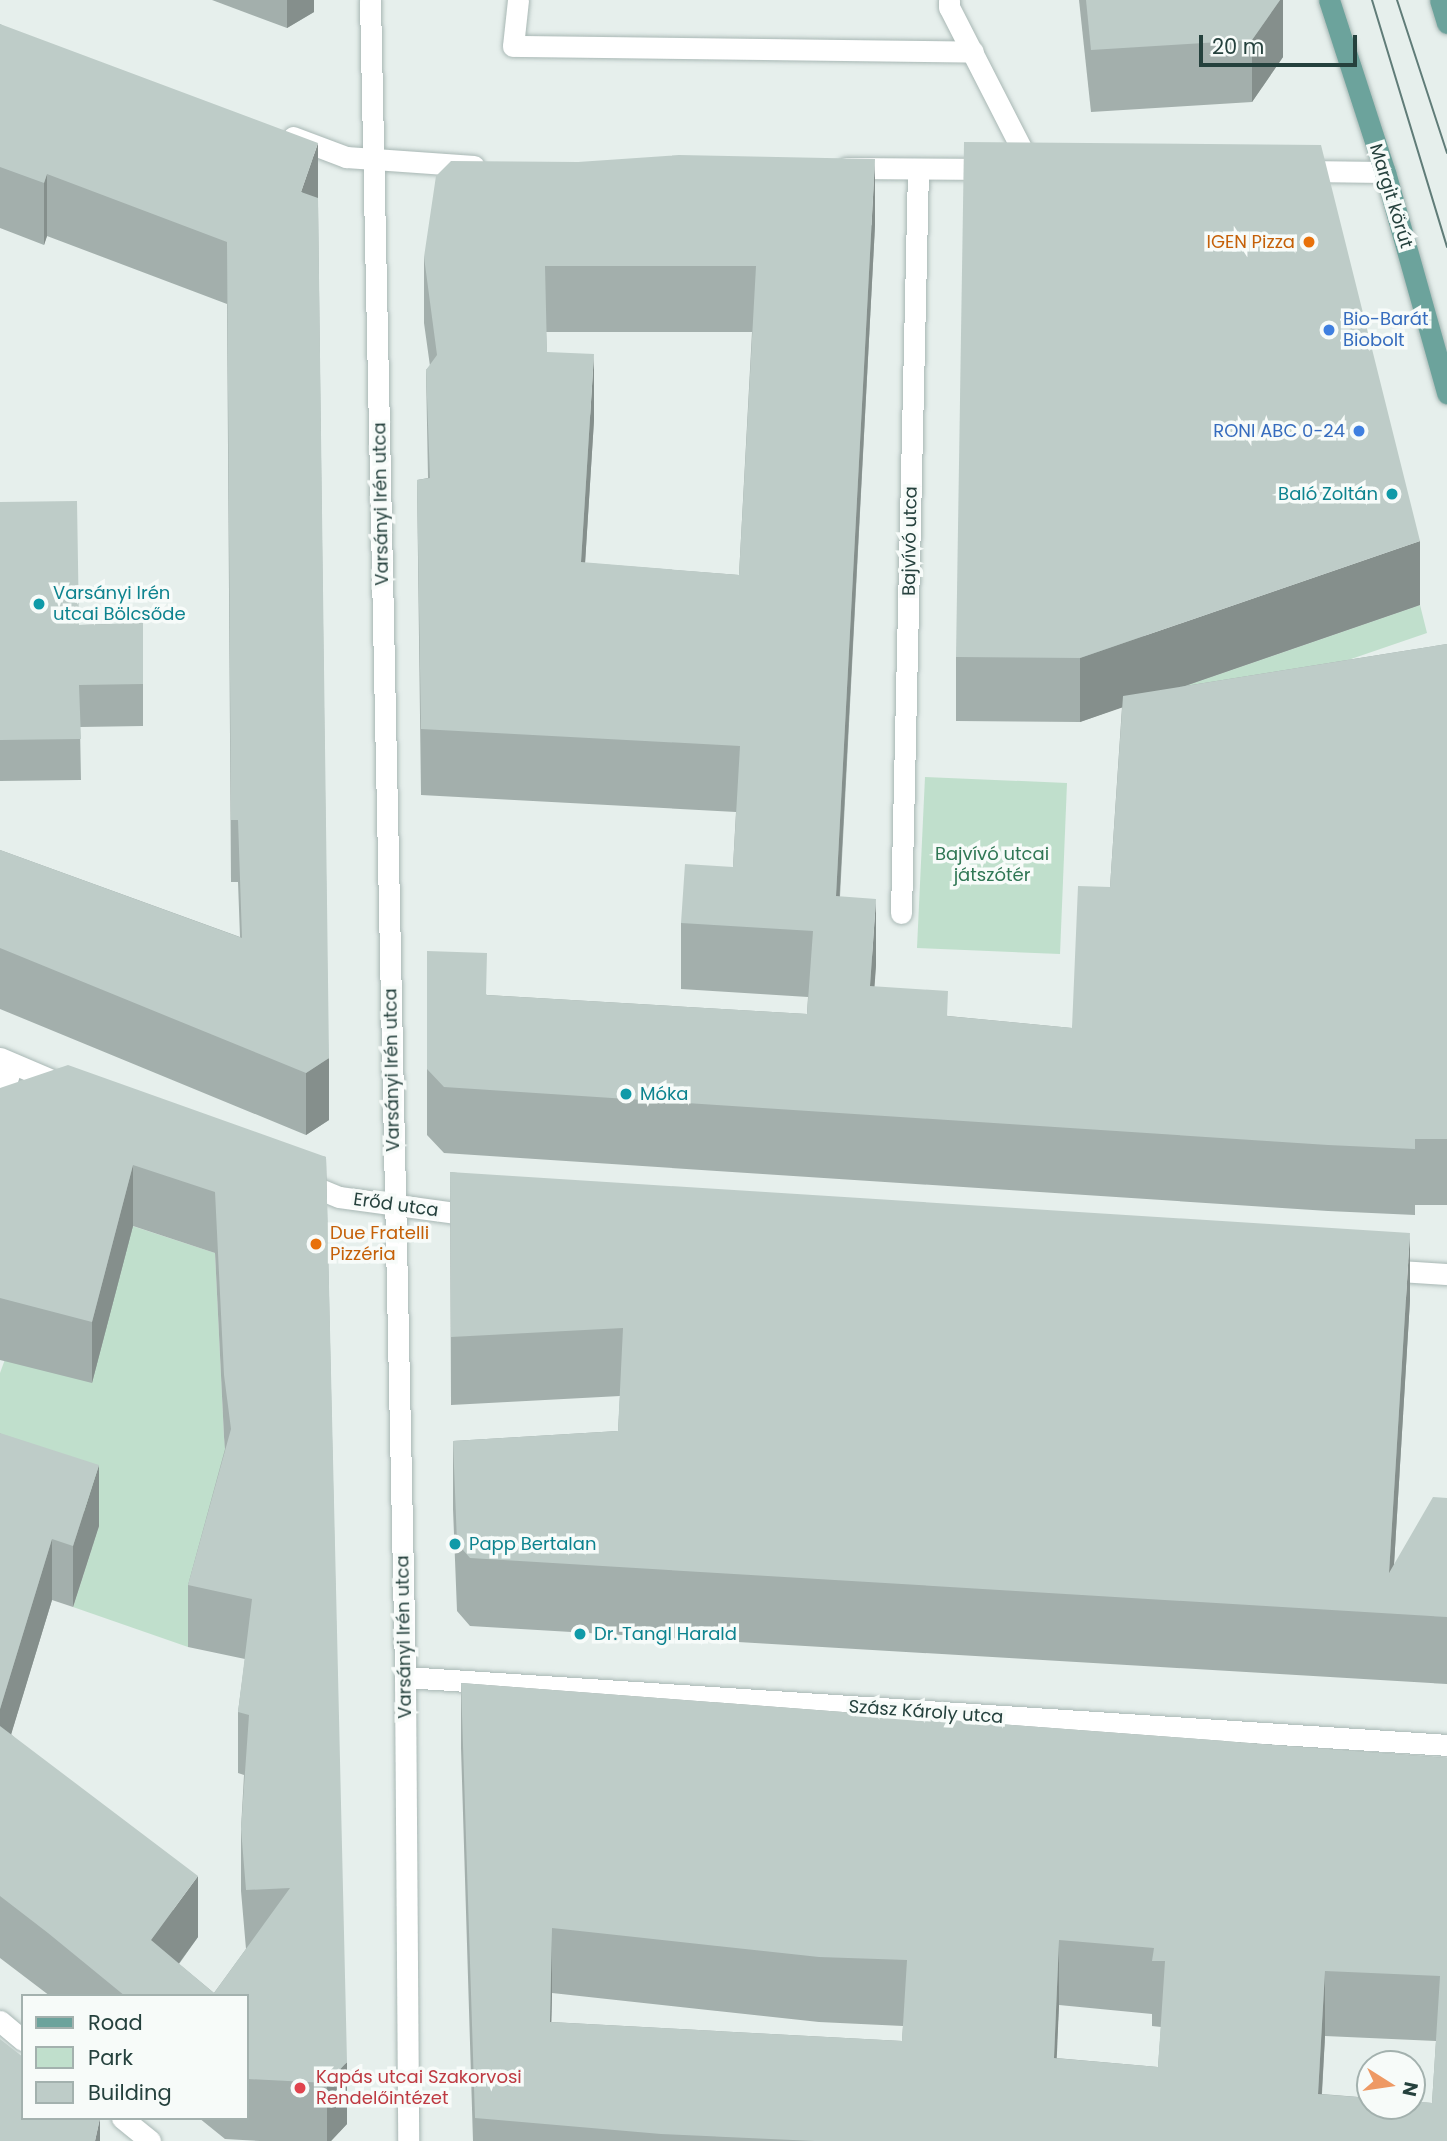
<!DOCTYPE html>
<meta charset="utf-8">
<style>
body{margin:0}
#map{position:relative;width:1447px;height:2141px;overflow:hidden;background:#e6efec;font-family:Poppins,sans-serif}
div>[style]{position:absolute}
.green>*{inset:0;background:#c0dfcc}
.roads{filter:drop-shadow(0 0 2px #a8b7b4) drop-shadow(0 0 2px #a8b7b4)}
.minor>*{height:21px;margin:-10.5px;padding:0 10.5px;transform-origin:10.5px;border-radius:10.5px;background:#fff}
.major>*{height:21px;margin:-10.5px;padding:0 10.5px;transform-origin:10.5px;border-radius:10.5px;background:#6ca39c}
.tram>*{height:2px;margin:-1px;padding:0 1px;transform-origin:1px;border-radius:1px;background:#607c78}
.wall>*{inset:0;background:#a3afac}
.shaded-wall>*{inset:0;background:#858f8c}
.building>*{inset:0;background:#beccc8}
.dots>*{width:19px;height:19px;translate:-50% -50%;box-sizing:border-box;border:4px solid #f7fbf9;border-radius:50%}
span{translate:-50% -50%;white-space:nowrap;text-align:center;line-height:1.15;-webkit-text-stroke:7px #f7fbf9;paint-order:stroke}
.street-label{font-size:18px;color:#25413d}
.food-label{font-size:18px;color:#c56008}
.right{translate:-100% -50%;text-align:right}
.left{translate:0 -50%;text-align:left}
.shop-label{font-size:18px;color:#366cbe}
.culture-label{font-size:18px;color:#0d838f}
.park-label{font-size:18px;color:#307755}
.health-label{font-size:18px;color:#be3a42}
.legend{position:absolute;left:21px;top:1994px;width:228px;height:126px;box-sizing:border-box;background:#f7fbf9;border:2px solid #a3b1ae;margin:0;padding:9px 12px;list-style:none;font-size:21px;color:#25413d}
.legend li{display:flex;align-items:center;gap:14px;height:35px}
.legend b{width:35px;border:2px solid #a3b1ae}
.north{position:absolute;left:1356px;top:2050px;width:70px;height:70px;box-sizing:border-box;background:#f7fbf9;border:2px solid #a3b1ae;border-radius:50%;rotate:102deg;font-size:19px;font-weight:700;line-height:28px;text-align:center;color:#25413d}
.north::after{content:'';display:block;margin:auto;width:24px;height:32px;background:#ee9964;clip-path:polygon(50% 0,100% 100%,50% 72%,0 100%)}
.scale{position:absolute;left:1199px;top:35px;width:158px;height:32px;box-sizing:border-box;border:4px solid #25413d;border-top:0;padding-left:9px;font-size:21px;line-height:24px;white-space:nowrap;color:#25413d;-webkit-text-stroke:5px #f7fbf9;paint-order:stroke}
</style>
<div id="map">
<div class="green">
<div style="clip-path:polygon(1420px 605px,1427px 633px,1187px 715px,1179px 688px)"></div>
<div style="clip-path:polygon(925px 777px,1067px 783px,1060px 954px,917px 948px)"></div>
<div style="clip-path:polygon(62px 1203px,215px 1253px,224px 1437px,236px 1533px,220px 1530px,188px 1647px,73px 1607px,99px 1526px,0 1495px,0 1373px)"></div>
</div>
<div class="roads">
<div class="minor">
<div style="left:370px;top:0;width:1677px;rotate:88.8deg"></div>
<div style="left:405px;top:1677px;width:464px;rotate:89.6deg"></div>
<div style="left:518px;top:0;width:46px;rotate:96.2deg"></div>
<div style="left:513px;top:46px;width:460px;rotate:0.7deg"></div>
<div style="left:949px;top:0;width:7px;rotate:90deg"></div>
<div style="left:949px;top:7px;width:180px;rotate:62.9deg"></div>
<div style="left:293px;top:137px;width:57px;rotate:20.7deg"></div>
<div style="left:346px;top:157px;width:128px;rotate:4deg"></div>
<div style="left:846px;top:168px;width:146px;rotate:0.4deg"></div>
<div style="left:1301px;top:171px;width:84px;rotate:0.7deg"></div>
<div style="left:901px;top:913px;width:744px;rotate:-88.69deg"></div>
<div style="left:0;top:1058px;width:72px;rotate:23deg"></div>
<div style="left:0;top:1103px;width:41px;rotate:-72.9deg"></div>
<div style="left:300px;top:1181px;width:42px;rotate:22.3deg"></div>
<div style="left:339px;top:1197px;width:139px;rotate:7.8deg"></div>
<div style="left:1383px;top:1270px;width:64px;rotate:3.6deg"></div>
<div style="left:405px;top:1677px;width:1044px;rotate:3.73deg"></div>
<div style="left:0;top:2021px;width:30px;rotate:40deg"></div>
<div style="left:122px;top:2118px;width:36px;rotate:39deg"></div>
</div>
<div class="major">
<div style="left:1329px;top:0;width:181px;rotate:72deg"></div>
<div style="left:1385px;top:172px;width:230px;rotate:74.3deg"></div>
<div style="left:1440px;top:0;width:24px;rotate:73deg"></div>
</div>
</div>
<div class="tram">
<div style="left:1372px;top:0;width:258px;rotate:73.1deg"></div>
<div style="left:1397px;top:0;width:161px;rotate:71.9deg"></div>
</div>
<div class="wall">
<div style="clip-path:polygon(212px 0,314px 0,314px 12px,287px 28px)"></div>
<div style="clip-path:polygon(1079px 0,1283px 0,1283px 57px,1252px 102px,1091px 112px)"></div>
<div style="clip-path:polygon(0 24px,318px 204px,329px 1120px,306px 1135px,0 1009px,0 850px,240px 937px,238px 882px,231px 882px,227px 304px,47px 236px,44px 245px,0 228px)"></div>
<div style="clip-path:polygon(evenodd,875px 225px,840px 897px,876px 965px,874px 987px,948px 1016px,1072px 1028px,1110px 887px,1122px 707px,1080px 722px,956px 721px,956px 657px,1420px 605px,1185px 686px,1447px 644px,1447px 1205px,1415px 1205px,1415px 1215px,1328px 1211px,444px 1153px,427px 1135px,427px 951px,487px 995px,807px 1014px,808px 997px,681px 989px,681px 923px,733px 867px,736px 812px,421px 795px,417px 480px,428px 478px,426px 370px,430px 366px,424px 323px,424px 257px,875px 225px,546px 332px,752px 332px,739px 575px,585px 563px,594px 420px,547px 352px,546px 332px)"></div>
<div style="clip-path:polygon(0 502px,79px 625px,143px 623px,143px 726px,80px 727px,81px 780px,0 781px)"></div>
<div style="clip-path:polygon(0 1088px,326px 1157px,347px 2124px,331px 2141px,260px 2141px,225px 2139px,199px 2118px,247px 2118px,247px 1996px,50px 1996px,0 1958px,0 1433px,99px 1526px,73px 1607px,52px 1600px,11px 1734px,198px 1937px,179px 1964px,214px 1993px,246px 1949px,241px 1891px,241px 1829px,244px 1775px,238px 1773px,238px 1712px,245px 1659px,188px 1647px,188px 1585px,225px 1449px,224px 1437px,215px 1253px,133px 1226px,92px 1383px,0 1360px)"></div>
<div style="clip-path:polygon(450px 1172px,1410px 1300px,1394px 1565px,1447px 1498px,1447px 1684px,470px 1626px,457px 1611px,453px 1509px,453px 1441px,618px 1431px,620px 1396px,451px 1405px)"></div>
<div style="clip-path:polygon(evenodd,461px 1683px,1447px 1758px,1447px 2141px,473px 2141px,461px 1748px,461px 1683px,552px 1993px,819px 2022px,903px 2026px,902px 2041px,551px 2022px,552px 1993px,461px 1683px,1059px 2005px,1152px 2014px,1152px 2026px,1161px 2027px,1158px 2067px,1056px 2058px,1059px 2005px,461px 1683px,1325px 2036px,1436px 2041px,1432px 2103px,1322px 2094px,1325px 2036px)"></div>
</div>
<div class="shaded-wall">
<div style="clip-path:polygon(287px 0,314px 0,314px 12px,287px 28px)"></div>
<div style="clip-path:polygon(1280px 0,1283px 0,1283px 57px,1252px 102px,1252px 40px)"></div>
<div style="clip-path:polygon(318px 143px,318px 204px,301px 192px)"></div>
<div style="clip-path:polygon(875px 159px,875px 225px,836px 962px,836px 896px)"></div>
<div style="clip-path:polygon(47px 174px,47px 236px,44px 245px,44px 183px)"></div>
<div style="clip-path:polygon(594px 354px,594px 420px,581px 628px,581px 562px)"></div>
<div style="clip-path:polygon(1420px 541px,1420px 605px,1080px 722px,1080px 658px)"></div>
<div style="clip-path:polygon(876px 899px,876px 965px,870px 1052px,870px 986px)"></div>
<div style="clip-path:polygon(329px 1058px,329px 1120px,306px 1135px,306px 1073px)"></div>
<div style="clip-path:polygon(133px 1165px,133px 1226px,92px 1383px,92px 1322px)"></div>
<div style="clip-path:polygon(1410px 1233px,1410px 1300px,1391px 1614px,1389px 1573px)"></div>
<div style="clip-path:polygon(99px 1465px,99px 1526px,73px 1607px,73px 1546px)"></div>
<div style="clip-path:polygon(52px 1539px,52px 1600px,0 1771px,0 1709px)"></div>
<div style="clip-path:polygon(198px 1876px,198px 1937px,155px 1996px,151px 1940px)"></div>
<div style="clip-path:polygon(552px 1928px,552px 1993px,550px 2087px,550px 2022px)"></div>
<div style="clip-path:polygon(1059px 1940px,1059px 2005px,1054px 2123px,1054px 2058px)"></div>
<div style="clip-path:polygon(1325px 1971px,1325px 2036px,1319px 2141px,1318px 2094px)"></div>
<div style="clip-path:polygon(347px 2062px,347px 2124px,331px 2141px,327px 2141px,327px 2083px)"></div>
<div style="clip-path:polygon(100px 2118px,100px 2141px,95px 2141px)"></div>
</div>
<div class="building">
<div style="clip-path:polygon(1086px 0,1280px 0,1252px 40px,1091px 50px)"></div>
<div style="clip-path:polygon(0 24px,318px 143px,301px 192px,318px 198px,329px 1058px,306px 1073px,0 948px,0 850px,242px 938px,238px 820px,231px 820px,227px 242px,47px 174px,44px 183px,0 167px)"></div>
<div style="clip-path:polygon(964px 142px,1321px 145px,1420px 541px,1080px 658px,956px 657px)"></div>
<div style="clip-path:polygon(evenodd,679px 155px,875px 159px,836px 896px,876px 899px,870px 986px,948px 991px,947px 1016px,1072px 1028px,1078px 886px,1110px 887px,1123px 696px,1447px 644px,1447px 1139px,1415px 1139px,1415px 1149px,1328px 1145px,444px 1087px,427px 1069px,427px 951px,487px 953px,486px 995px,807px 1014px,813px 931px,681px 923px,685px 864px,733px 867px,740px 746px,421px 729px,417px 480px,430px 478px,426px 370px,437px 355px,424px 257px,436px 176px,451px 161px,578px 162px,679px 155px,545px 266px,756px 266px,739px 575px,581px 562px,594px 354px,547px 352px,545px 266px)"></div>
<div style="clip-path:polygon(77px 501px,79px 625px,143px 623px,143px 684px,79px 685px,81px 739px,0 740px,0 502px)"></div>
<div style="clip-path:polygon(68px 1065px,326px 1157px,347px 2062px,327px 2083px,247px 2079px,247px 1996px,125px 1996px,48px 1933px,0 1896px,0 1726px,198px 1876px,151px 1940px,214px 1993px,290px 1888px,246px 1890px,241px 1829px,249px 1715px,238px 1712px,252px 1599px,188px 1585px,231px 1429px,224px 1375px,215px 1192px,133px 1165px,92px 1322px,0 1298px,0 1088px)"></div>
<div style="clip-path:polygon(450px 1172px,1410px 1233px,1389px 1573px,1433px 1497px,1447px 1498px,1447px 1617px,470px 1558px,457px 1543px,453px 1441px,618px 1431px,623px 1328px,451px 1337px)"></div>
<div style="clip-path:polygon(0 1433px,99px 1465px,73px 1546px,52px 1539px,0 1709px)"></div>
<div style="clip-path:polygon(evenodd,461px 1683px,1447px 1758px,1447px 2141px,815px 2141px,661px 2134px,475px 2118px,461px 1683px,552px 1928px,819px 1957px,907px 1960px,902px 2041px,550px 2022px,552px 1928px,461px 1683px,1059px 1940px,1154px 1948px,1152px 1961px,1165px 1961px,1158px 2067px,1054px 2058px,1059px 1940px,461px 1683px,1325px 1971px,1440px 1976px,1432px 2103px,1412px 2101px,1412px 2106px,1370px 2106px,1370px 2098px,1318px 2094px,1325px 1971px)"></div>
<div style="clip-path:polygon(0 2039px,23px 2057px,23px 2118px,100px 2118px,95px 2141px,0 2141px)"></div>
</div>
<div class="dots">
<div style="left:1309px;top:242px;background:#e8710a"></div>
<div style="left:1329px;top:330px;background:#3f7fe0"></div>
<div style="left:1359px;top:431px;background:#3f7fe0"></div>
<div style="left:1392px;top:494px;background:#0f9aa8"></div>
<div style="left:39px;top:604px;background:#0f9aa8"></div>
<div style="left:626px;top:1094px;background:#0f9aa8"></div>
<div style="left:316px;top:1244px;background:#e8710a"></div>
<div style="left:455px;top:1544px;background:#0f9aa8"></div>
<div style="left:580px;top:1634px;background:#0f9aa8"></div>
<div style="left:300px;top:2088px;background:#e0444e"></div>
</div>
<div class="street-label">
<span style="left:1391px;top:196px;rotate:73deg">Margit körút</span>
<span style="left:381px;top:504px;rotate:-91deg">Varsányi Irén utca</span>
<span style="left:910px;top:541px;rotate:-89deg">Bajvívó utca</span>
<span style="left:392px;top:1070px;rotate:-91deg">Varsányi Irén utca</span>
<span style="left:396px;top:1205px;rotate:8deg">Erőd utca</span>
<span style="left:404px;top:1637px;rotate:-91deg">Varsányi Irén utca</span>
<span style="left:926px;top:1712px;rotate:4deg">Szász Károly utca</span>
</div>
<div class="food-label">
<span class="right" style="left:1295px;top:242px">IGEN Pizza</span>
<span class="left" style="left:330px;top:1244px">Due Fratelli<br>Pizzéria</span>
</div>
<div class="shop-label">
<span class="left" style="left:1343px;top:330px">Bio-Barát<br>Biobolt</span>
<span class="right" style="left:1345px;top:431px">RONI ABC 0-24</span>
</div>
<div class="culture-label">
<span class="right" style="left:1378px;top:494px">Baló Zoltán</span>
<span class="left" style="left:53px;top:604px">Varsányi Irén<br>utcai Bölcsőde</span>
<span class="left" style="left:640px;top:1094px">Móka</span>
<span class="left" style="left:469px;top:1544px">Papp Bertalan</span>
<span class="left" style="left:594px;top:1634px">Dr. Tangl Harald</span>
</div>
<div class="park-label">
<span style="left:992px;top:865px">Bajvívó utcai<br>játszótér</span>
</div>
<div class="health-label">
<span class="left" style="left:316px;top:2088px">Kapás utcai Szakorvosi<br>Rendelőintézet</span>
</div>
<ul class="legend">
<li><b style="height:9px;background:#6ca39c"></b>Road</li>
<li><b style="height:19px;background:#c0dfcc"></b>Park</li>
<li><b style="height:19px;background:#beccc8"></b>Building</li>
</ul>
<div class="north">N</div>
<div class="scale">20 m</div>
</div>
